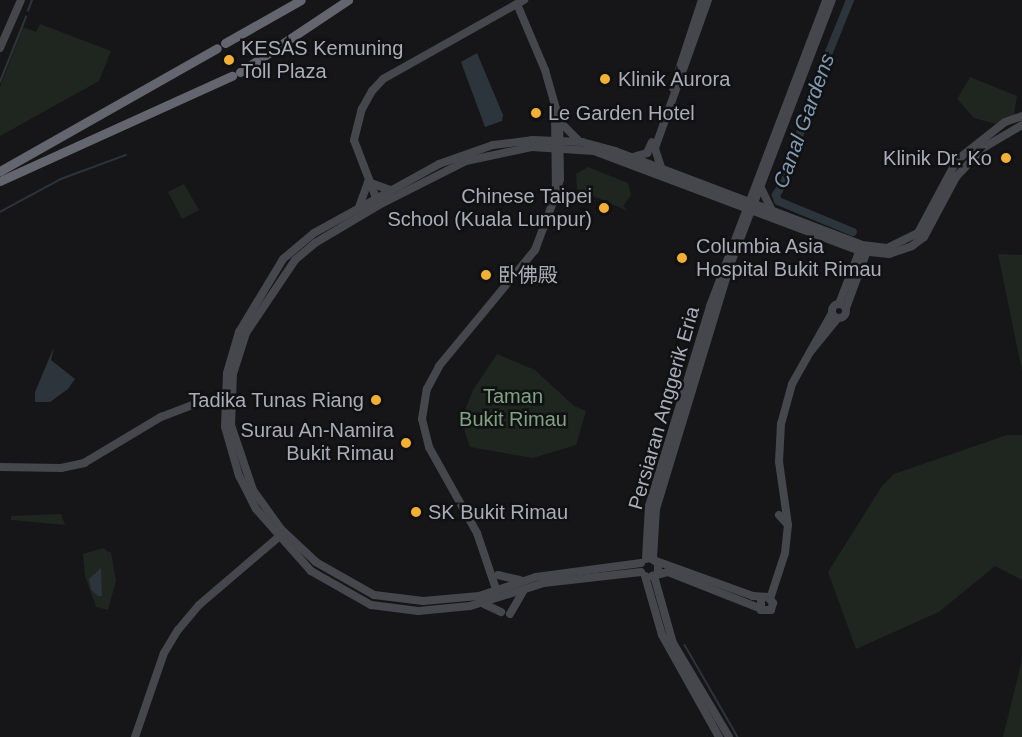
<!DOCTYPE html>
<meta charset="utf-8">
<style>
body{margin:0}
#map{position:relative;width:1022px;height:737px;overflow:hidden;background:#161618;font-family:Helvetica,"Noto Sans SC",sans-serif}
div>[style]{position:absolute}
.green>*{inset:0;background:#1e261f}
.water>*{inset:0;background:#2c353c}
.stream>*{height:1.5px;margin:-0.75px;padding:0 0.75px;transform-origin:0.75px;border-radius:0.75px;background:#2c353c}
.river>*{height:8px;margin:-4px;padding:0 4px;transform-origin:4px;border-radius:4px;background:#2c353c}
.secondary>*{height:8px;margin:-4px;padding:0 4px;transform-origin:4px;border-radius:4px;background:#45474d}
.secondary>.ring{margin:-4px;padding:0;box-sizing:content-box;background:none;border:8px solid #45474d;border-radius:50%}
.highway>*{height:9px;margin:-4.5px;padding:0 4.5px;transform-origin:4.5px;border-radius:4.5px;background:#63666e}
.dots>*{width:16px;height:16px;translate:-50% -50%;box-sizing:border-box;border:3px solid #111113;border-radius:50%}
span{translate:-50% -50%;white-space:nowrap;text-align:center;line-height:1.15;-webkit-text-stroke:5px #111113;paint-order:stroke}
.poi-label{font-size:20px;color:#a8adb8}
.left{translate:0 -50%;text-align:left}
.right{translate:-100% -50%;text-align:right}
.park-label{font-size:20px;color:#7fa381}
.street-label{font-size:20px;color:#a8adb8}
.water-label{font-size:21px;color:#7f9bb3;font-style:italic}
</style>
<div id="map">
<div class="green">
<div style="clip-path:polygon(40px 24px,111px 51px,99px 81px,0 136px,0 87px,23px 27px,36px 32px)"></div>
<div style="clip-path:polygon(970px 77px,1017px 96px,1014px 115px,996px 124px,974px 118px,957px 99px)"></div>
<div style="clip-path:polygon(588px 167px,628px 183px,631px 195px,623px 206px,628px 211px,577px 189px,576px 174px)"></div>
<div style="clip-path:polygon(184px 184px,199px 210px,182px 219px,168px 192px)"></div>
<div style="clip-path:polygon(998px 254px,1022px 255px,1022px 371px)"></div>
<div style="clip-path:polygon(497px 354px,535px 370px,574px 406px,586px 411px,576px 445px,533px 458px,470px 447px,461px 420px,473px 390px)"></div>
<div style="clip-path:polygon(1007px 435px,1022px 435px,1022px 580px,995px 566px,939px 612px,856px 649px,828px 572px,882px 486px,894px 474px)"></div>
<div style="clip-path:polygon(61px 514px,65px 525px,11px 520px,11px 516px)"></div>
<div style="clip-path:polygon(103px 548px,111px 553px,116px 581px,108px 610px,96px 607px,85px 576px,83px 554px)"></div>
<div style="clip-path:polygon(1022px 655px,1022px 737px,1003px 737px,1021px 664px)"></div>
</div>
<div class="water">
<div style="clip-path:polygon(477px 53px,503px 115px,502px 121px,485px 127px,461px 62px)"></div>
<div style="clip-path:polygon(54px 347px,51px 360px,75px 379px,68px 389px,50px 402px,35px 402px,35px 392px)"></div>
<div style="clip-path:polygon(101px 568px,102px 596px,98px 596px,91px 590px,89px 579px)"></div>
</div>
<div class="stream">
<div style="left:28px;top:11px;width:12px;rotate:-70deg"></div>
<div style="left:0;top:82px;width:70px;rotate:-68.2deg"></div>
<div style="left:0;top:212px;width:69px;rotate:-28.4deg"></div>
<div style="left:61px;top:179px;width:69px;rotate:-20.3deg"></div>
<div style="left:685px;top:645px;width:106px;rotate:60.1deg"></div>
</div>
<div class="river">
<div style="left:850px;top:0;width:96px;rotate:112deg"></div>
<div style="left:814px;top:89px;width:96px;rotate:107.5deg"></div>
<div style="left:785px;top:181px;width:17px;rotate:123deg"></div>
<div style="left:776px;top:195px;width:6px;rotate:72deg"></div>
<div style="left:778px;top:201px;width:81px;rotate:22.5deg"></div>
</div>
<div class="secondary">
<div style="left:517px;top:4px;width:72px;rotate:67deg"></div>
<div style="left:545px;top:70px;width:51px;rotate:74.1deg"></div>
<div style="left:559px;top:119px;width:60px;rotate:89deg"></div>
<div style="left:560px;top:179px;width:16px;rotate:105deg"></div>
<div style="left:0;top:48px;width:52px;rotate:-66.4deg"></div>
<div style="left:673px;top:88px;width:93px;rotate:-71.8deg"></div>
<div style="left:559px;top:121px;width:27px;rotate:45deg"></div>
<div style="left:633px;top:157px;width:15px;rotate:-16deg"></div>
<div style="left:647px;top:153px;width:12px;rotate:-66deg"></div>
<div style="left:661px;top:167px;width:20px;rotate:-108deg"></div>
<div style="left:655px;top:148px;width:157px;rotate:-70.3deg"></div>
<div style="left:760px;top:186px;width:25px;rotate:64deg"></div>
<div style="left:378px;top:203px;width:67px;rotate:-110.9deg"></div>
<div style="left:354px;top:140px;width:32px;rotate:-76deg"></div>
<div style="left:362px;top:109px;width:21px;rotate:-61deg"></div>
<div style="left:372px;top:91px;width:16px;rotate:-47deg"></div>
<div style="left:383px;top:79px;width:162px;rotate:-29.3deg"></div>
<div style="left:359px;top:207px;width:27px;rotate:-70deg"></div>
<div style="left:368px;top:182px;width:23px;rotate:20deg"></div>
<div class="ring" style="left:832px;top:304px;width:6px;height:6px"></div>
<div style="left:839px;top:304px;width:61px;rotate:-68.9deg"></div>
<div style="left:846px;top:308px;width:61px;rotate:-69.8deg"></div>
<div style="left:811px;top:351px;width:41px;rotate:-50.9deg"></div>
<div style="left:0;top:467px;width:61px;rotate:0.9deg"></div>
<div style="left:61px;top:468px;width:24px;rotate:-12deg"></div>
<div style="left:84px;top:463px;width:90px;rotate:-30.9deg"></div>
<div style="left:161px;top:417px;width:40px;rotate:-21deg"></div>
<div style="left:198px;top:403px;width:32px;rotate:-5deg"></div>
<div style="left:779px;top:515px;width:13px;rotate:48deg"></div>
<div style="left:650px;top:558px;width:9px;rotate:32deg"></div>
<div style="left:658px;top:563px;width:9px;rotate:90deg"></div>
<div style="left:653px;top:558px;width:49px;rotate:-86.5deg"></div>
<div style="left:656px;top:509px;width:252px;rotate:-73.1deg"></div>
<div style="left:729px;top:268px;width:287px;rotate:-69deg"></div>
<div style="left:646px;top:559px;width:53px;rotate:-86.8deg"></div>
<div style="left:649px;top:506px;width:209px;rotate:-73deg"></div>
<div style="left:710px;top:306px;width:327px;rotate:-69.2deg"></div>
<div style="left:656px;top:561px;width:103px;rotate:19.8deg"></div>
<div style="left:753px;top:596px;width:15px;rotate:4deg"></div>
<div style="left:768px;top:597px;width:8px;rotate:50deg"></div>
<div style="left:773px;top:603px;width:7px;rotate:106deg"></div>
<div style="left:771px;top:610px;width:10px;rotate:180deg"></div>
<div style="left:761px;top:610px;width:12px;rotate:-90deg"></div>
<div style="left:641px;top:563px;width:106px;rotate:172.4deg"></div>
<div style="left:536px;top:577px;width:60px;rotate:161.6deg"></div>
<div style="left:479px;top:596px;width:56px;rotate:174.9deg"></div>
<div style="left:423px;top:601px;width:49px;rotate:-173deg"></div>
<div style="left:374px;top:595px;width:67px;rotate:-150.4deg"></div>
<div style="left:316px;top:562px;width:48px;rotate:-136.7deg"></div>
<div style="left:281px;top:529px;width:48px;rotate:-125.7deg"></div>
<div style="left:253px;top:490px;width:69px;rotate:-108.7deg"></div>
<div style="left:231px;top:425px;width:51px;rotate:-87.8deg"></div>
<div style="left:233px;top:374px;width:43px;rotate:-72.4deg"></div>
<div style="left:246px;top:333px;width:88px;rotate:-56.1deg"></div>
<div style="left:295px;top:260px;width:26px;rotate:-40deg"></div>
<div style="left:315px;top:243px;width:74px;rotate:-30.7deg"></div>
<div style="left:379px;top:205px;width:97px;rotate:-26.8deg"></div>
<div style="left:466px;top:161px;width:67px;rotate:-12deg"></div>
<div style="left:532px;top:147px;width:62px;rotate:3.7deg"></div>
<div style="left:594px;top:151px;width:284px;rotate:20.6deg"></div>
<div style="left:860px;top:251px;width:29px;rotate:6deg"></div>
<div style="left:889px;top:254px;width:24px;rotate:-19deg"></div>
<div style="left:912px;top:246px;width:15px;rotate:-37deg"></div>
<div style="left:924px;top:237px;width:68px;rotate:-61.9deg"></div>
<div style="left:956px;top:177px;width:40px;rotate:-47deg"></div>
<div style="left:983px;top:148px;width:45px;rotate:-30.5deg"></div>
<div style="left:641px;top:572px;width:98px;rotate:173.5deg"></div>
<div style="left:544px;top:583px;width:77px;rotate:162.7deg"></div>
<div style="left:470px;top:606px;width:52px;rotate:174.5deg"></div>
<div style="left:418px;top:611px;width:47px;rotate:-172.7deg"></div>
<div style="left:371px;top:605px;width:69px;rotate:-150.5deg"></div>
<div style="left:311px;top:571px;width:83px;rotate:-131.6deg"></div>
<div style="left:256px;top:509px;width:37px;rotate:-117deg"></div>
<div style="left:239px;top:476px;width:51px;rotate:-105.9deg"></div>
<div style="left:225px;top:427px;width:54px;rotate:-87.9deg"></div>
<div style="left:227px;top:373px;width:43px;rotate:-73.7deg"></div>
<div style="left:239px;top:332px;width:85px;rotate:-58.9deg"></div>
<div style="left:283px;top:259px;width:40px;rotate:-40deg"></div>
<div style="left:314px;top:233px;width:143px;rotate:-28.9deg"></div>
<div style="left:439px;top:164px;width:57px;rotate:-19.4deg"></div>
<div style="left:493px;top:145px;width:39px;rotate:-7deg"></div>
<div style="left:532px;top:140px;width:50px;rotate:2.3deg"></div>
<div style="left:582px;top:142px;width:34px;rotate:15deg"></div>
<div style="left:615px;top:151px;width:264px;rotate:20.8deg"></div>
<div style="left:862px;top:245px;width:25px;rotate:7deg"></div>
<div style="left:887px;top:248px;width:34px;rotate:-26deg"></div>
<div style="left:918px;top:233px;width:83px;rotate:-61.9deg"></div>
<div style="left:957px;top:160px;width:61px;rotate:-38.4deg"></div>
<div style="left:1005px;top:122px;width:18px;rotate:-19deg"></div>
<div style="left:498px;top:575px;width:22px;rotate:13deg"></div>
<div style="left:645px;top:576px;width:61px;rotate:73.9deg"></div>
<div style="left:662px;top:635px;width:117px;rotate:60.8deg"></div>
<div style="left:652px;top:576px;width:16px;rotate:-14deg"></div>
<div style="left:668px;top:572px;width:98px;rotate:21.6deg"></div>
<div style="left:654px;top:576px;width:70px;rotate:74.2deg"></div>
<div style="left:673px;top:643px;width:109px;rotate:59.2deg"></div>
<div style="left:498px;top:595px;width:65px;rotate:-108.7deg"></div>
<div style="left:477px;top:533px;width:98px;rotate:-119.2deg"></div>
<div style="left:429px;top:447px;width:29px;rotate:-104deg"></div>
<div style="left:422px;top:419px;width:30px;rotate:-81deg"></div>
<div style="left:427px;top:389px;width:26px;rotate:-62deg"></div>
<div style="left:439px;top:366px;width:151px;rotate:-50.4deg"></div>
<div style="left:535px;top:250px;width:60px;rotate:-69.4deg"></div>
<div style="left:556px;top:194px;width:84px;rotate:-90.7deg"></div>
<div style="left:770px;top:599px;width:48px;rotate:-71.9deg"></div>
<div style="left:785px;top:553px;width:28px;rotate:-84deg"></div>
<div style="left:788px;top:525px;width:64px;rotate:-98.1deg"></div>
<div style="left:779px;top:462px;width:38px;rotate:-87deg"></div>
<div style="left:781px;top:424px;width:41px;rotate:-74.6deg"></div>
<div style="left:792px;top:384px;width:81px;rotate:-60.6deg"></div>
<div style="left:484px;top:604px;width:19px;rotate:25deg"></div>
<div style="left:510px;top:614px;width:28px;rotate:-60deg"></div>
<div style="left:135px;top:737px;width:89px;rotate:-71deg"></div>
<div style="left:164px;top:653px;width:27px;rotate:-59deg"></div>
<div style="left:178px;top:630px;width:33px;rotate:-50deg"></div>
<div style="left:199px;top:605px;width:108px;rotate:-40.5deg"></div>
</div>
<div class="highway">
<div style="left:225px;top:43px;width:87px;rotate:-29.5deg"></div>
<div style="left:240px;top:72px;width:130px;rotate:-33.7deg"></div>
<div style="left:0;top:171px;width:249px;rotate:-29.5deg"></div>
<div style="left:0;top:181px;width:255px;rotate:-24.4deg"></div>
</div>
<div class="dots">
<div style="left:229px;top:60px;background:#f2b134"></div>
<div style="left:605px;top:79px;background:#f2b134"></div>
<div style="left:536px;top:113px;background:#f2b134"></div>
<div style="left:1006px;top:158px;background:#f2b134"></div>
<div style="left:604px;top:208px;background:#f2b134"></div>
<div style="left:682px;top:258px;background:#f2b134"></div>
<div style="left:486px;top:275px;background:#f2b134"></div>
<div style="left:376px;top:400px;background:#f2b134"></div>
<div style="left:406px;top:443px;background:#f2b134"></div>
<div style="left:416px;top:512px;background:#f2b134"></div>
</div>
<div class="poi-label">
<span class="left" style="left:241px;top:60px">KESAS Kemuning<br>Toll Plaza</span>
<span class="left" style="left:618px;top:79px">Klinik Aurora</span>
<span class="left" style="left:548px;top:113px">Le Garden Hotel</span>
<span class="right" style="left:992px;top:158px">Klinik Dr. Ko</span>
<span class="right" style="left:592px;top:208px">Chinese Taipei<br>School (Kuala Lumpur)</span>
<span class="left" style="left:696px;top:258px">Columbia Asia<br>Hospital Bukit Rimau</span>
<span class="left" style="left:498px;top:275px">卧佛殿</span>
<span class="right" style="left:364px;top:400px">Tadika Tunas Riang</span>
<span class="right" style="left:394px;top:442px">Surau An-Namira<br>Bukit Rimau</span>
<span class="left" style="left:428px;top:512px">SK Bukit Rimau</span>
</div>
<div class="park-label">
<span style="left:513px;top:408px">Taman<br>Bukit Rimau</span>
</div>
<div class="street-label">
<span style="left:664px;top:408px;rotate:-74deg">Persiaran Anggerik Eria</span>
</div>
<div class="water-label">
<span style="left:804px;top:121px;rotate:-70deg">Canal Gardens</span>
</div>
</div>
